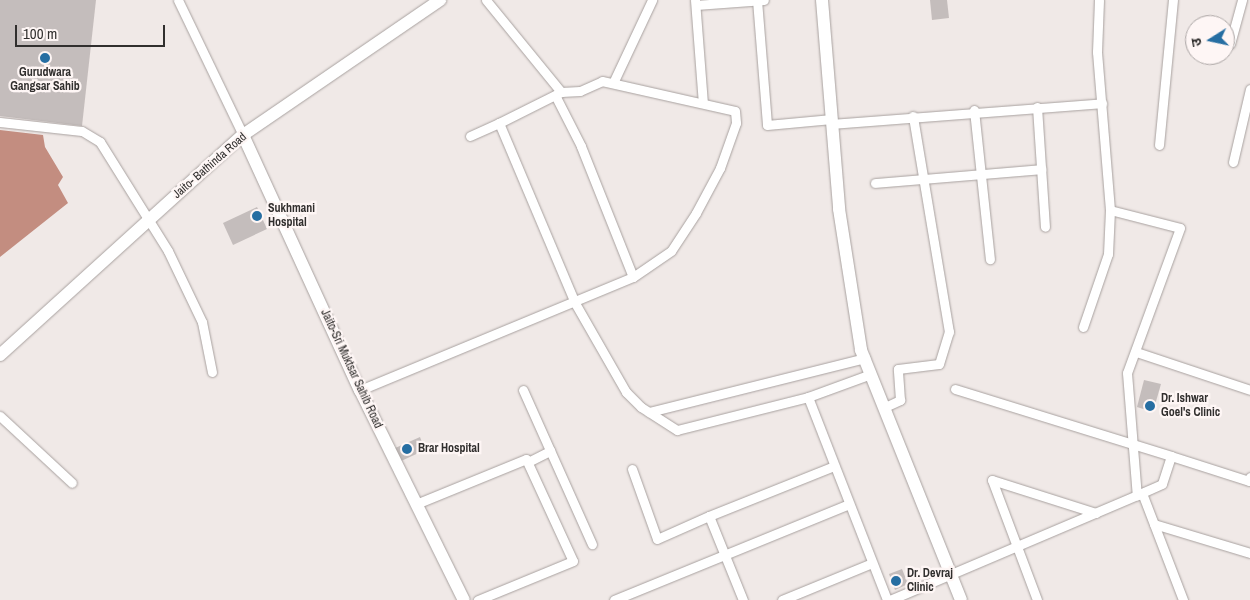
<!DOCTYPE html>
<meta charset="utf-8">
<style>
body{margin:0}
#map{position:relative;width:1250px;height:600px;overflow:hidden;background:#f0e9e7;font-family:"Archivo Narrow","Noto Sans Devanagari",sans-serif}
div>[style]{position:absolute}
.water>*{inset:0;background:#c38d80}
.building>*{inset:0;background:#c4bdbc}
.roads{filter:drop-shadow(0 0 1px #a8a19f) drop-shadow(0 0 1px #a8a19f)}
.street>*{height:9px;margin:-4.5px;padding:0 4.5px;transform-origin:4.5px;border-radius:4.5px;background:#fff}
.secondary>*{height:12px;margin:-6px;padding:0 6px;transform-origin:6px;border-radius:6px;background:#fff}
.dots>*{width:14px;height:14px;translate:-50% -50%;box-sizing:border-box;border:2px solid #fef6f5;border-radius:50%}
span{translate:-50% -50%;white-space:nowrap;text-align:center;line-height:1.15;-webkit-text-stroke:4.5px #fef6f5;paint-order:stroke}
.poi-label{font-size:12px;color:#312f2e;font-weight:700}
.left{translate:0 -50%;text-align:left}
.street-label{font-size:12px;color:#312f2e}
.north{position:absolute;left:1185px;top:15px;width:50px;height:50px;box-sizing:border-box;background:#fef6f5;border:1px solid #aca6a5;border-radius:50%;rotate:260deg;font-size:14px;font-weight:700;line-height:20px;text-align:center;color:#312f2e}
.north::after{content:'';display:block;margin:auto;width:18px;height:22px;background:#266ea2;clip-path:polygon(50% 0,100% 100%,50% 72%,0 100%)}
.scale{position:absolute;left:15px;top:25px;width:150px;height:22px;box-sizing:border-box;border:2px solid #312f2e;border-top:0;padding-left:6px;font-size:15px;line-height:18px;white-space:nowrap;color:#312f2e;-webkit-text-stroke:4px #fef6f5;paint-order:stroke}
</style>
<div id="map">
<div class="water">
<div style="clip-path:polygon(0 130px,43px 135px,45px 147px,63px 177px,58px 185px,68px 203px,0 257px)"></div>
</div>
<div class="building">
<div style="clip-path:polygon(0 0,96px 0,82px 126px,0 116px)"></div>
<div style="clip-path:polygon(930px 0,947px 0,949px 18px,932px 20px)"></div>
<div style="clip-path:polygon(257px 207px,267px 229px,233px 245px,223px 223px)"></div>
<div style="clip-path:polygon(1144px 380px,1161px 384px,1153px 412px,1137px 407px)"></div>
<div style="clip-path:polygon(420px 437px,425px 450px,399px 462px,393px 449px)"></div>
<div style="clip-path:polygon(902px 569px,908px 584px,895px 590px,889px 574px)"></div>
</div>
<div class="roads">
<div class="street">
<div style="left:178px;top:0;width:150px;rotate:64.3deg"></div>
<div style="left:486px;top:0;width:119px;rotate:50.8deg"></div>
<div style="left:561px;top:92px;width:69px;rotate:153.4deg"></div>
<div style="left:695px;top:0;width:103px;rotate:85.6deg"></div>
<div style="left:757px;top:0;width:125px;rotate:85.4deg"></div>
<div style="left:767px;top:125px;width:65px;rotate:-5.3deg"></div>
<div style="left:696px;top:5px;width:68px;rotate:-4.2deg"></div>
<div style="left:1230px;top:44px;width:46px;rotate:-74.7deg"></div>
<div style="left:613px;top:83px;width:92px;rotate:-64.8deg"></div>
<div style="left:561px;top:92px;width:19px;rotate:-3deg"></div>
<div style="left:580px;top:91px;width:24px;rotate:-24deg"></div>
<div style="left:602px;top:81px;width:136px;rotate:12.7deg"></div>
<div style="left:735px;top:111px;width:12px;rotate:85deg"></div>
<div style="left:736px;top:123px;width:48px;rotate:109.6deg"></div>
<div style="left:720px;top:168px;width:51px;rotate:118.1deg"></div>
<div style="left:696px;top:213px;width:45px;rotate:123.3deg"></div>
<div style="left:671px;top:251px;width:46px;rotate:145.6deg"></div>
<div style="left:1037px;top:107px;width:120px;rotate:86.2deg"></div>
<div style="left:974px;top:110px;width:150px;rotate:83.9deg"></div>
<div style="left:0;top:122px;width:82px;rotate:6.3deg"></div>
<div style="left:82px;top:131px;width:21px;rotate:31deg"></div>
<div style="left:100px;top:142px;width:128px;rotate:58deg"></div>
<div style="left:168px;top:251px;width:79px;rotate:64.4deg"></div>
<div style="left:202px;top:322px;width:51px;rotate:78.7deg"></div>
<div style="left:832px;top:124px;width:271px;rotate:-4.4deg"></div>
<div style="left:470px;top:136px;width:32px;rotate:-24deg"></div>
<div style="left:499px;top:123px;width:195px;rotate:67.1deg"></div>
<div style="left:575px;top:303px;width:103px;rotate:60.2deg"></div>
<div style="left:626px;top:392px;width:21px;rotate:45deg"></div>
<div style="left:641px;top:407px;width:43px;rotate:32.6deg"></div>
<div style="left:677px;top:430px;width:135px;rotate:-14.1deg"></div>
<div style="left:1159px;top:145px;width:146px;rotate:-84.5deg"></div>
<div style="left:1233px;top:162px;width:75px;rotate:-76.9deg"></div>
<div style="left:875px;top:183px;width:167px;rotate:-4.8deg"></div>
<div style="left:1110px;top:210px;width:72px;rotate:14.4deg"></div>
<div style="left:1180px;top:228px;width:154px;rotate:110.1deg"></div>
<div style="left:1127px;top:373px;width:123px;rotate:85.4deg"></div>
<div style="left:1083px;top:327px;width:77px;rotate:-71.1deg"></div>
<div style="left:1108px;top:254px;width:44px;rotate:-87.4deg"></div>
<div style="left:1110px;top:210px;width:159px;rotate:-94.7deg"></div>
<div style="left:1097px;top:52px;width:52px;rotate:-87.8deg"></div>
<div style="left:1136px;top:352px;width:120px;rotate:18.4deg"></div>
<div style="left:871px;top:374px;width:67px;rotate:159.9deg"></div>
<div style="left:808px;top:397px;width:218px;rotate:68.7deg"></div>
<div style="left:955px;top:389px;width:226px;rotate:17.2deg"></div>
<div style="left:1171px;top:456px;width:29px;rotate:108deg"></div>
<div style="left:1162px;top:484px;width:22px;rotate:156deg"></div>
<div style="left:360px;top:390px;width:295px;rotate:-22.5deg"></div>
<div style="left:633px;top:277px;width:141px;rotate:-111.7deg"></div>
<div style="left:581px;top:146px;width:57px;rotate:-117deg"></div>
<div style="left:523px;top:390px;width:169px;rotate:65.9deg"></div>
<div style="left:885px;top:407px;width:17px;rotate:-25deg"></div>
<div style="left:900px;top:400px;width:31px;rotate:-94deg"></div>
<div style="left:898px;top:369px;width:41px;rotate:-7deg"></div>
<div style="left:939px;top:364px;width:34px;rotate:-73deg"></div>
<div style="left:949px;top:332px;width:219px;rotate:-99.5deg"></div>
<div style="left:649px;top:412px;width:223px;rotate:-14deg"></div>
<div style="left:0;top:416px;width:98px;rotate:42.9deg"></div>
<div style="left:1171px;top:456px;width:82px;rotate:17.8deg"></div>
<div style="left:1249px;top:481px;width:4px;rotate:-76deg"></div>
<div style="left:528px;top:462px;width:25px;rotate:-27deg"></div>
<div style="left:632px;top:469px;width:74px;rotate:70.3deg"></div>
<div style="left:657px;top:539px;width:57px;rotate:-23.9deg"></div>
<div style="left:709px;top:516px;width:91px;rotate:68deg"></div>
<div style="left:992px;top:480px;width:128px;rotate:69.4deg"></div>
<div style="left:992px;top:480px;width:109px;rotate:17.6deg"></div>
<div style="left:416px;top:504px;width:119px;rotate:-22.2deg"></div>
<div style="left:526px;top:459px;width:112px;rotate:65.3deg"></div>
<div style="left:573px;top:561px;width:103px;rotate:157.7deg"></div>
<div style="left:709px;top:516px;width:135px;rotate:-21.8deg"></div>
<div style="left:1154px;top:524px;width:100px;rotate:16.8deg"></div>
<div style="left:614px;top:600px;width:254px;rotate:-22.2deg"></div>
<div style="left:782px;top:600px;width:97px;rotate:-22.3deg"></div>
<div style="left:890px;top:600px;width:274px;rotate:-23deg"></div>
<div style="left:1142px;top:493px;width:115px;rotate:69deg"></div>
</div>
<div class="secondary">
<div style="left:822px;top:0;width:210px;rotate:85.3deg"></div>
<div style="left:839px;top:209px;width:143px;rotate:81.1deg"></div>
<div style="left:861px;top:350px;width:269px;rotate:68.2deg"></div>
<div style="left:243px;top:135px;width:281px;rotate:65.4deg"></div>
<div style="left:360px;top:390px;width:234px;rotate:63.7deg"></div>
<div style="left:0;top:355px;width:328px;rotate:-42.2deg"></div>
<div style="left:243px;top:135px;width:239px;rotate:-34.4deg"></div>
</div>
</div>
<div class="dots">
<div style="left:45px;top:58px;background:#266ea2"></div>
<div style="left:257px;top:216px;background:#266ea2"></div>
<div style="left:1150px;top:406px;background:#266ea2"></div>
<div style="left:407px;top:449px;background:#266ea2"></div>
<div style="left:896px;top:581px;background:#266ea2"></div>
</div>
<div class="poi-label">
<span style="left:45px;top:80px">Gurudwara<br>Gangsar Sahib</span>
<span class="left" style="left:268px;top:216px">Sukhmani<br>Hospital</span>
<span class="left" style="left:1161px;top:406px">Dr. Ishwar<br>Goel's Clinic</span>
<span class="left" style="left:418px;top:449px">Brar Hospital</span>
<span class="left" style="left:907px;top:581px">Dr. Devraj<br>Clinic</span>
</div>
<div class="street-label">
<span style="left:210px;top:166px;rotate:-41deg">Jaito- Bathinda Road</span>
<span style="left:351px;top:369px;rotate:65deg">Jaito-Sri Muktsar Sahib Road</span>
</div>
<div class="north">उ</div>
<div class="scale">100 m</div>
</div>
